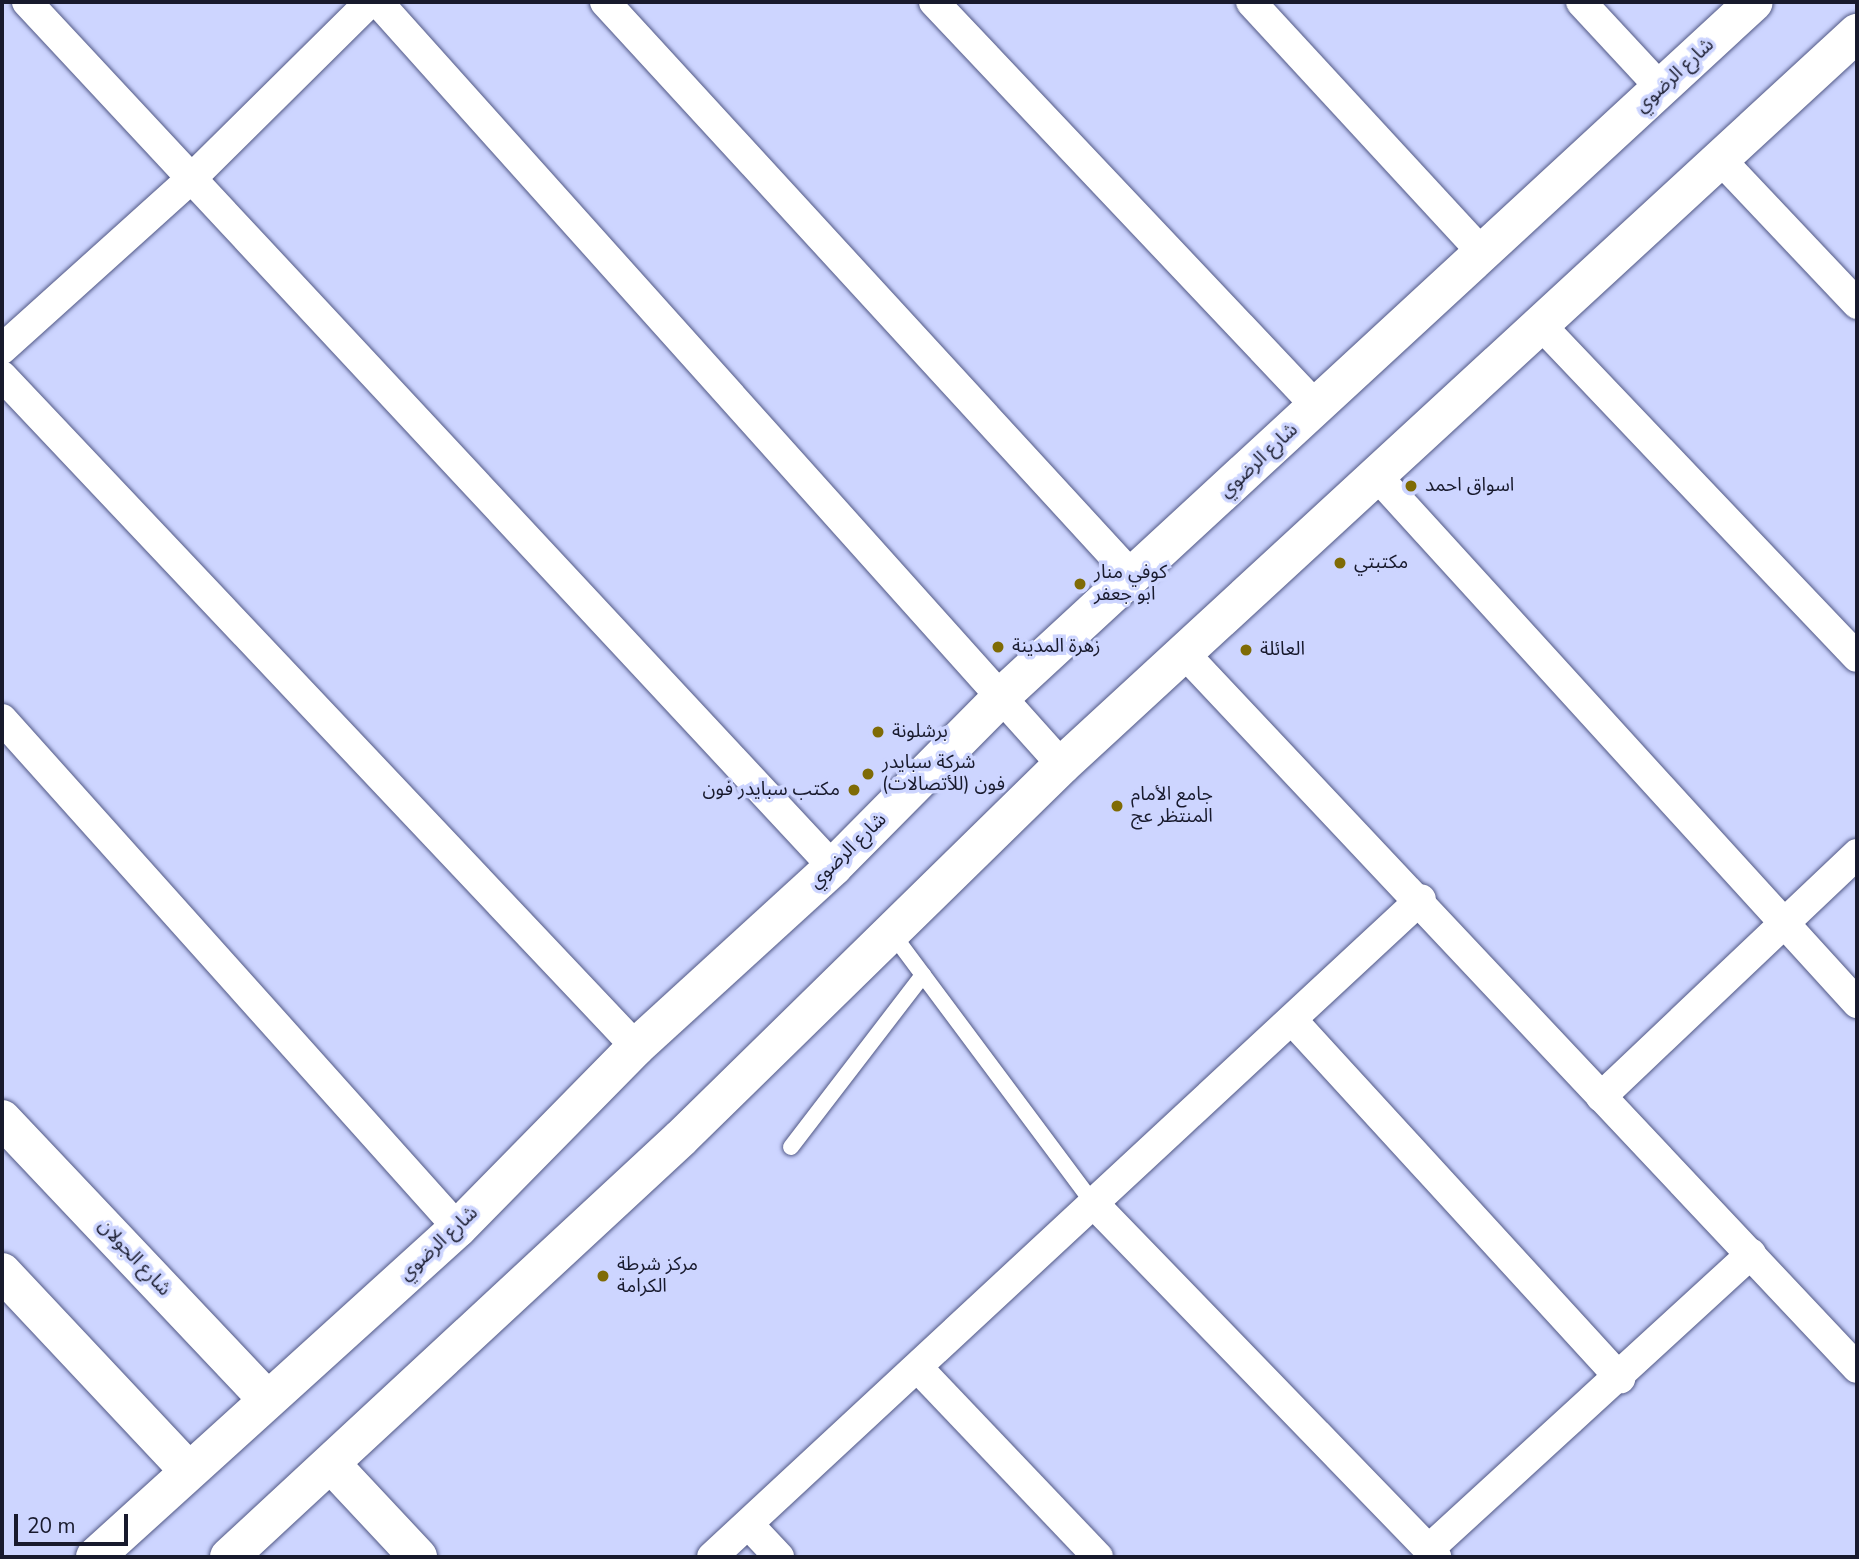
<!DOCTYPE html>
<meta charset="utf-8">
<style>
body{margin:0}
#map{position:relative;width:1859px;height:1559px;overflow:hidden;background:#cdd5ff;font-family:"Nunito Sans","Noto Sans Arabic",sans-serif}
div>[style]{position:absolute}
.roads{filter:drop-shadow(0 0 2px #515885) drop-shadow(0 0 2px #515885)}
.service>*{height:16px;margin:-8px;padding:0 8px;transform-origin:8px;border-radius:8px;background:#fff}
.minor>*{height:30px;margin:-15px;padding:0 15px;transform-origin:15px;border-radius:15px;background:#fff}
.tertiary>*{height:38px;margin:-19px;padding:0 19px;transform-origin:19px;border-radius:19px;background:#fff}
.dots>*{width:19px;height:19px;translate:-50% -50%;box-sizing:border-box;border:4px solid #cdd5ff;border-radius:50%}
span{translate:-50% -50%;white-space:nowrap;text-align:center;line-height:1.15;-webkit-text-stroke:7px #cdd5ff;paint-order:stroke}
.street-label{font-size:19px;color:#181a2d}
.poi-label{font-size:19px;color:#181a2d}
.left{translate:0 -50%;text-align:left}
.right{translate:-100% -50%;text-align:right}
.frame{position:absolute;inset:0;border:4px solid #181a2d;pointer-events:none}
.scale{position:absolute;left:14px;top:1514px;width:114px;height:32px;box-sizing:border-box;border:4px solid #181a2d;border-top:0;padding-left:9px;font-size:21px;line-height:24px;white-space:nowrap;color:#181a2d;-webkit-text-stroke:5px #cdd5ff;paint-order:stroke}
</style>
<div id="map">
<div class="roads">
<div class="service">
<div style="left:891px;top:932px;width:339px;rotate:53.3deg"></div>
<div style="left:791px;top:1147px;width:217px;rotate:-52.5deg"></div>
</div>
<div class="minor">
<div style="left:27px;top:2px;width:1182px;rotate:47.02deg"></div>
<div style="left:378px;top:2px;width:1025px;rotate:48.13deg"></div>
<div style="left:605px;top:2px;width:781px;rotate:47.44deg"></div>
<div style="left:934px;top:2px;width:557px;rotate:46.6deg"></div>
<div style="left:1251px;top:2px;width:342px;rotate:47.3deg"></div>
<div style="left:1581px;top:2px;width:117px;rotate:47.1deg"></div>
<div style="left:1722px;top:161px;width:197px;rotate:46.6deg"></div>
<div style="left:1539px;top:323px;width:461px;rotate:46.4deg"></div>
<div style="left:2px;top:349px;width:256px;rotate:-42deg"></div>
<div style="left:192px;top:178px;width:250px;rotate:-44.7deg"></div>
<div style="left:2px;top:376px;width:923px;rotate:46.62deg"></div>
<div style="left:1375px;top:474px;width:716px;rotate:47.66deg"></div>
<div style="left:1184px;top:653px;width:982px;rotate:46.73deg"></div>
<div style="left:2px;top:719px;width:683px;rotate:48.14deg"></div>
<div style="left:1292px;top:1020px;width:486px;rotate:47.5deg"></div>
<div style="left:1601px;top:1097px;width:353px;rotate:-43.5deg"></div>
<div style="left:1094px;top:1204px;width:492px;rotate:45.9deg"></div>
<div style="left:918px;top:1368px;width:261px;rotate:46.4deg"></div>
<div style="left:749px;top:1525px;width:44px;rotate:46.8deg"></div>
<div style="left:1429px;top:1549px;width:437px;rotate:-42.5deg"></div>
<div style="left:712px;top:1557px;width:967px;rotate:-42.86deg"></div>
</div>
<div class="tertiary">
<div style="left:2px;top:1119px;width:384px;rotate:46.6deg"></div>
<div style="left:2px;top:1272px;width:272px;rotate:46.8deg"></div>
<div style="left:332px;top:1465px;width:126px;rotate:46.9deg"></div>
<div style="left:95px;top:1557px;width:490px;rotate:-42.2deg"></div>
<div style="left:458px;top:1228px;width:254px;rotate:-45.5deg"></div>
<div style="left:636px;top:1047px;width:267px;rotate:-42.4deg"></div>
<div style="left:833px;top:867px;width:243px;rotate:-45.3deg"></div>
<div style="left:1004px;top:694px;width:1020px;rotate:-42.7deg"></div>
<div style="left:229px;top:1557px;width:616px;rotate:-42.83deg"></div>
<div style="left:681px;top:1138px;width:533px;rotate:-44.39deg"></div>
<div style="left:1062px;top:765px;width:1081px;rotate:-42.64deg"></div>
</div>
</div>
<div class="dots">
<div style="left:1411px;top:486px;background:#7f6b05"></div>
<div style="left:1340px;top:563px;background:#7f6b05"></div>
<div style="left:1080px;top:584px;background:#7f6b05"></div>
<div style="left:998px;top:647px;background:#7f6b05"></div>
<div style="left:1246px;top:650px;background:#7f6b05"></div>
<div style="left:878px;top:732px;background:#7f6b05"></div>
<div style="left:868px;top:774px;background:#7f6b05"></div>
<div style="left:854px;top:790px;background:#7f6b05"></div>
<div style="left:1117px;top:806px;background:#7f6b05"></div>
<div style="left:603px;top:1276px;background:#7f6b05"></div>
</div>
<div class="street-label">
<span style="left:1675px;top:76px;rotate:-43deg">شارع الرضوي</span>
<span style="left:1259px;top:461px;rotate:-43deg">شارع الرضوي</span>
<span style="left:848px;top:851px;rotate:-44deg">شارع الرضوي</span>
<span style="left:439px;top:1244px;rotate:-43deg">شارع الرضوي</span>
<span style="left:134px;top:1258px;rotate:47deg">شارع الجولان</span>
</div>
<div class="poi-label">
<span class="left" style="left:1425px;top:486px">اسواق احمد</span>
<span class="left" style="left:1354px;top:563px">مكتبتي</span>
<span class="left" style="left:1094px;top:584px">كوفي منار<br>ابو جعفر</span>
<span class="left" style="left:1012px;top:647px">زهرة المدينة</span>
<span class="left" style="left:1260px;top:650px">العائلة</span>
<span class="left" style="left:892px;top:732px">برشلونة</span>
<span class="left" style="left:882px;top:774px">شركة سبايدر<br>فون (للأتصالات)</span>
<span class="right" style="left:840px;top:790px">مكتب سبايدر فون</span>
<span class="left" style="left:1131px;top:806px">جامع الأمام<br>المنتظر عج</span>
<span class="left" style="left:617px;top:1276px">مركز شرطة<br>الكرامة</span>
</div>
<div class="frame"></div>
<div class="scale">20 m</div>
</div>
